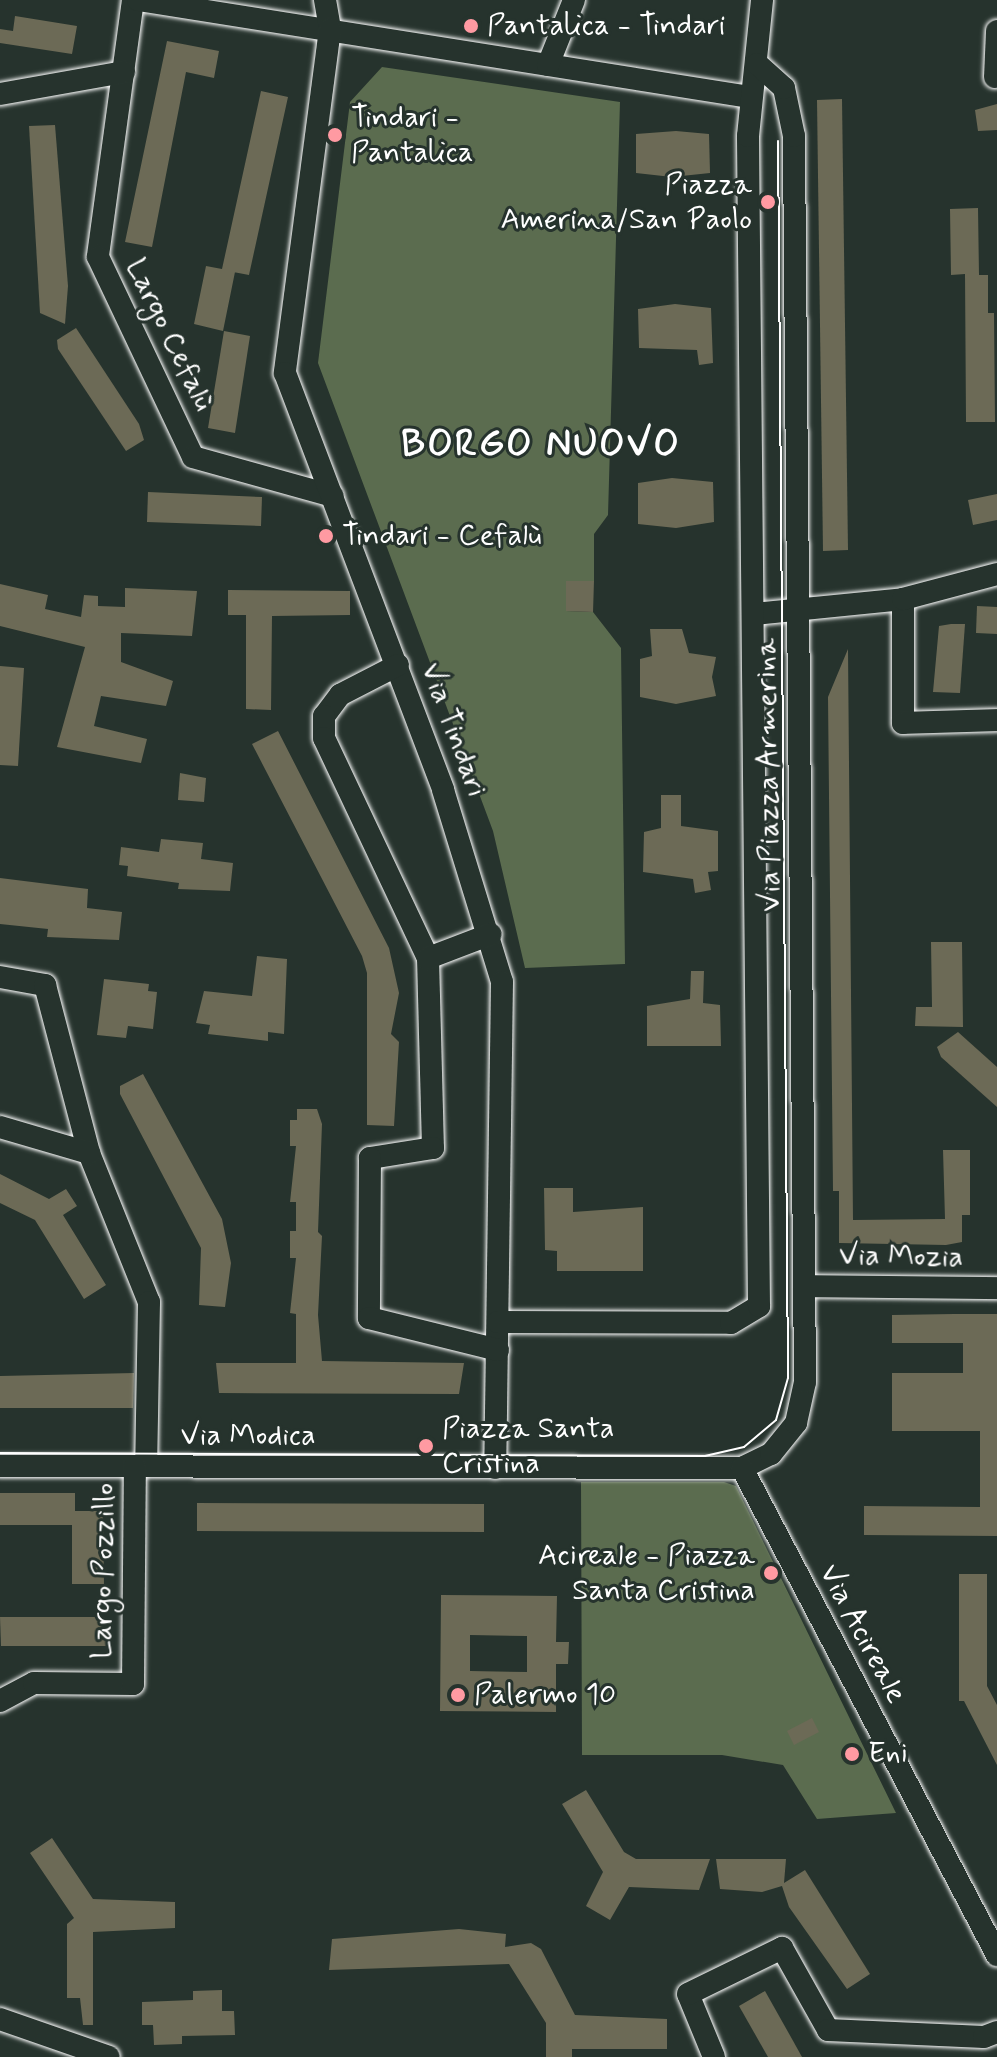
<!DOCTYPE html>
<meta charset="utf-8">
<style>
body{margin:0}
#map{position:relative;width:997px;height:2057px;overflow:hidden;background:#26332d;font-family:Mynerve,sans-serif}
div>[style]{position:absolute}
.green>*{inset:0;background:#5b6c4f}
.building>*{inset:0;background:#6c6a56}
.roads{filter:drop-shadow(0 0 2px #fff) drop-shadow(0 0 2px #fff)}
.minor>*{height:22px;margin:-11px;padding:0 11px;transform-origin:11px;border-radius:11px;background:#26332d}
.tram>*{height:2px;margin:-1px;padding:0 1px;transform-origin:1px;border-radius:1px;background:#fff}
.dots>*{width:22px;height:22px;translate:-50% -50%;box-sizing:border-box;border:4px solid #26332d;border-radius:50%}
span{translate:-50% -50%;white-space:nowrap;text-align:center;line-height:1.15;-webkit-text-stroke:6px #26332d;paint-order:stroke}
.poi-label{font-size:30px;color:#fff}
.left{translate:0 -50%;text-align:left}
.right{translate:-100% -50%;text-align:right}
.street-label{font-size:30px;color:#fff}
.district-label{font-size:38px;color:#fff;font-weight:700;letter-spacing:2px}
</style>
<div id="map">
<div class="green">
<div style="clip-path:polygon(382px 67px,620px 102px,608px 515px,594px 534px,594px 581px,566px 611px,593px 612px,621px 648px,625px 964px,525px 968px,493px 831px,318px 363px,350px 102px)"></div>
<div style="clip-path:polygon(581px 1482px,724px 1482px,736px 1486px,896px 1813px,817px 1819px,783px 1765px,722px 1755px,582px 1755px)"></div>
</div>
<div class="building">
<div style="clip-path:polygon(15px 16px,77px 26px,72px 54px,0 43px,0 29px,13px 31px)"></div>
<div style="clip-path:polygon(167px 41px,219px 51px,214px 78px,186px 72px,152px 247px,125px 242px)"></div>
<div style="clip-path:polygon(261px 91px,288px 97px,249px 275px,228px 271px,235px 272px,223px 331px,194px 324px,206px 266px,222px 269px)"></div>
<div style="clip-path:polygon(842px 99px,848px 550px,823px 551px,817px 100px)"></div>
<div style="clip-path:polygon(997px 104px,997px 130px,978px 131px,975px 110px)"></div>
<div style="clip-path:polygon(55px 125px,68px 286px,65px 324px,40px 313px,29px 126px)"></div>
<div style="clip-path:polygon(676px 131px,709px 134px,710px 173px,672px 177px,636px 173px,636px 134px)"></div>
<div style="clip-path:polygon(978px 208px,979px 275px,988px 275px,988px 313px,994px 313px,995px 422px,966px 422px,965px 274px,951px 275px,950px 209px)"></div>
<div style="clip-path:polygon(675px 304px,711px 308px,713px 363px,699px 365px,697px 350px,639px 348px,638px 309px)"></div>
<div style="clip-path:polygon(76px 328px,139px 424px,144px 440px,126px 451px,58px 349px,57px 340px)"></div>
<div style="clip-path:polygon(224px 331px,250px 336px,235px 433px,208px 428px)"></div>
<div style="clip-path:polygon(672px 478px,713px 482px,714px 522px,676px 528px,638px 524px,638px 483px)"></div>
<div style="clip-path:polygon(148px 492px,262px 497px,261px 526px,147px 522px)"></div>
<div style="clip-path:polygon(997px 494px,997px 520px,973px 525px,968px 500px)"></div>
<div style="clip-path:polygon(566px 581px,594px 581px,593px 612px,566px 611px)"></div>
<div style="clip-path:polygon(0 584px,48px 595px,45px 609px,81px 617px,84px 595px,98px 596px,98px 606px,125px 607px,125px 588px,197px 591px,192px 636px,121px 633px,121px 662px,173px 681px,166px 706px,101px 696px,94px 726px,147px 739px,141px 763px,57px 747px,85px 647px,0 626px)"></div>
<div style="clip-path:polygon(228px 590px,350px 591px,350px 615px,272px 616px,271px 710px,246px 709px,246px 615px,228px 615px)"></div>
<div style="clip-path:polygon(977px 606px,997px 607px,997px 634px,976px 633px)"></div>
<div style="clip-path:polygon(951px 624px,965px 624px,960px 693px,933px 692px,939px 626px)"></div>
<div style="clip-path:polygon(650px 629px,682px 629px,689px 653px,716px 657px,712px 677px,716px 696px,676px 704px,640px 697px,640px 659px,652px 656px)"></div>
<div style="clip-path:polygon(848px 649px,853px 1220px,945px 1219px,943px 1150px,970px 1150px,970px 1215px,962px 1215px,962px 1242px,946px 1245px,839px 1243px,839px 1191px,833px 1191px,828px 697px)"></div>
<div style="clip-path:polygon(0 666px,24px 668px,18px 766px,0 765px)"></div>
<div style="clip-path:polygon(278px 731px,389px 948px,399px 993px,391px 1034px,399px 1042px,394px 1126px,367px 1125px,367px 973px,362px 956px,252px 744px)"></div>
<div style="clip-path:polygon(180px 773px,206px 778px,204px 802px,178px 800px)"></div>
<div style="clip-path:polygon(661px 795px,681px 795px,681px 826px,718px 831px,718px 871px,708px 872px,711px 890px,695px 893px,693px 879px,643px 872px,644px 832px,661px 828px)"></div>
<div style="clip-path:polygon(161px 839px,203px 843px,201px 859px,233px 863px,230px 891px,178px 889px,179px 883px,127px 876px,128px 866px,119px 865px,121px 847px,159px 852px)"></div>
<div style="clip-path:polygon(0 878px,88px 889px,87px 908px,122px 912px,119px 940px,47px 937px,48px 929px,0 924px)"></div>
<div style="clip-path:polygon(931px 942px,962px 942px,963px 1027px,915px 1026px,916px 1007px,932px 1007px)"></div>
<div style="clip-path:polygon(257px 956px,287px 959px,284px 1034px,268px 1032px,268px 1041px,208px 1034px,210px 1025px,196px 1023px,204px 991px,252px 996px)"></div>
<div style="clip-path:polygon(691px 971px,704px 971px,703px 1003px,720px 1005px,721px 1046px,647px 1046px,647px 1006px,690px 999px)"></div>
<div style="clip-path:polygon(104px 979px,149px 984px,148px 991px,157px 992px,153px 1029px,128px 1026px,126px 1038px,97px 1035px)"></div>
<div style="clip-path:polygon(958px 1032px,997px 1067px,997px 1107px,941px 1057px,937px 1047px)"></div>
<div style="clip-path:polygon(143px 1074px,222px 1219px,231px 1263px,225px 1307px,199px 1305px,201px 1248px,120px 1094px,120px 1086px)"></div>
<div style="clip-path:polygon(297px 1109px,317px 1109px,322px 1124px,318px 1232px,322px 1236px,318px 1315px,322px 1361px,464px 1363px,459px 1394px,219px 1393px,216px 1363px,296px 1363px,296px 1314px,290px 1313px,296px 1258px,290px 1258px,290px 1231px,296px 1231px,296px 1202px,290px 1202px,296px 1146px,290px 1146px,290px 1120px,297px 1120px)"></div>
<div style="clip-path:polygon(0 1174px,49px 1199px,66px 1189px,77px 1206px,63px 1215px,106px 1285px,84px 1299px,35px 1220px,0 1203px)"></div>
<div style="clip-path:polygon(544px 1188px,573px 1188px,573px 1212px,643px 1207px,643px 1271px,557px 1271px,557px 1251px,545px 1250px)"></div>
<div style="clip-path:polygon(954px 1314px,997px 1314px,997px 1536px,864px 1535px,864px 1506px,980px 1507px,980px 1431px,892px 1431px,892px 1373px,963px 1373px,963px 1343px,892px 1343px,892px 1315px)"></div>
<div style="clip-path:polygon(134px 1373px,133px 1408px,0 1408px,0 1376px)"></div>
<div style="clip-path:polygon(0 1493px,75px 1493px,75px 1511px,103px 1511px,104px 1584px,72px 1584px,72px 1525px,0 1525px)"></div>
<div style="clip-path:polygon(197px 1503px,484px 1504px,484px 1532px,197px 1531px)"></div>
<div style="clip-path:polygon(959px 1574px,987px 1574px,987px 1686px,997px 1705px,997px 1765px,964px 1701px,959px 1701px)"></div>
<div style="clip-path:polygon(evenodd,441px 1595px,557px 1596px,556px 1642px,569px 1642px,568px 1664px,556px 1664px,556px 1712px,440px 1711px,441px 1595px,470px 1635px,527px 1636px,527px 1672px,470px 1671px,470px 1635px)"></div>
<div style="clip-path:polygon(0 1617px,102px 1617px,112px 1620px,111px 1646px,1px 1646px)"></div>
<div style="clip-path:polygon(812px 1718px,819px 1732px,794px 1745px,787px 1731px)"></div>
<div style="clip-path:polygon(586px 1790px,624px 1852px,636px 1859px,710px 1859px,699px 1890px,629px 1887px,610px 1920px,586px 1906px,603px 1872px,562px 1804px)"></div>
<div style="clip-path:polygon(52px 1838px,93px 1899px,175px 1902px,175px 1928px,93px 1932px,93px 2025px,83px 2025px,80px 1998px,67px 1998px,67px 1924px,74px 1918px,30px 1853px)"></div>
<div style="clip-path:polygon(716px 1859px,786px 1859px,784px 1883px,805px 1870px,870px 1974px,847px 1989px,789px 1907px,782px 1886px,762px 1892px,720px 1889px)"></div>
<div style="clip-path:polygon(459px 1929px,506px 1934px,505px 1947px,531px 1943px,541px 1949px,575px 2015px,667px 2019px,667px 2049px,572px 2049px,572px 2057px,546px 2057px,546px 2023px,509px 1964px,329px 1970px,332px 1939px)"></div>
<div style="clip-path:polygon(222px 1990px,222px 2011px,234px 2011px,235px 2035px,182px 2036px,182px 2044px,154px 2045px,153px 2025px,142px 2025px,142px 2002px,193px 2000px,193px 1991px)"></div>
<div style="clip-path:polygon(765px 1991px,792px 2039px,802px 2057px,768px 2057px,739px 2006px)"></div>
</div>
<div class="roads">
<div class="minor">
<div style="left:133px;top:0;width:259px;rotate:97.8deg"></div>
<div style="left:98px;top:257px;width:221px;rotate:64.6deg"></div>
<div style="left:193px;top:457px;width:145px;rotate:15.6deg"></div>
<div style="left:138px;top:0;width:620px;rotate:9.01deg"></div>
<div style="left:325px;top:0;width:29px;rotate:80deg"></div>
<div style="left:330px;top:29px;width:347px;rotate:97.5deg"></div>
<div style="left:285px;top:373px;width:446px;rotate:69.2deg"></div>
<div style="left:443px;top:790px;width:201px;rotate:72.9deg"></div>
<div style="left:502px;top:982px;width:486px;rotate:90.8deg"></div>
<div style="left:548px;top:65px;width:70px;rotate:-68.2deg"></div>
<div style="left:995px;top:77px;width:46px;rotate:-87.5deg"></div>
<div style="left:0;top:94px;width:126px;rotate:-10.1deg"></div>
<div style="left:903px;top:599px;width:124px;rotate:90deg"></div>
<div style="left:903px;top:723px;width:94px;rotate:-1.8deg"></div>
<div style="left:754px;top:614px;width:150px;rotate:-5.7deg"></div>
<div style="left:903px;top:599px;width:97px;rotate:-14.9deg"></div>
<div style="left:398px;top:665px;width:65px;rotate:152.7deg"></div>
<div style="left:340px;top:695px;width:26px;rotate:127deg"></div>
<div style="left:324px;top:716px;width:22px;rotate:90deg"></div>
<div style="left:324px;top:738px;width:243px;rotate:64.7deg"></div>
<div style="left:428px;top:958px;width:190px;rotate:88.5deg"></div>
<div style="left:433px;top:1148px;width:64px;rotate:171deg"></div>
<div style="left:370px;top:1158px;width:160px;rotate:90.4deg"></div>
<div style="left:369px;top:1318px;width:133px;rotate:13.9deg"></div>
<div style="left:428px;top:958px;width:67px;rotate:-20.9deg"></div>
<div style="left:0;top:977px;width:46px;rotate:10.1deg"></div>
<div style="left:45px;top:985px;width:174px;rotate:75.3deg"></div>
<div style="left:89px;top:1153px;width:161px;rotate:68.1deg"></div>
<div style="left:149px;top:1302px;width:164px;rotate:91deg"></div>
<div style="left:0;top:1127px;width:93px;rotate:16.3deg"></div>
<div style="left:804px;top:1286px;width:193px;rotate:0.6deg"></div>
<div style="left:498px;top:1322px;width:233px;rotate:0.2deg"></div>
<div style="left:731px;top:1323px;width:33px;rotate:-31deg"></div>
<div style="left:759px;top:1306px;width:1170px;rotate:-90.54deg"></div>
<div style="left:748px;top:136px;width:137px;rotate:-84.1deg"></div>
<div style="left:0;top:1466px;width:742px;rotate:0.15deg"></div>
<div style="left:742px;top:1468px;width:32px;rotate:-26deg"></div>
<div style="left:771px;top:1454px;width:40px;rotate:-51deg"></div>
<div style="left:796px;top:1423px;width:42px;rotate:-77.6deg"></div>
<div style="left:805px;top:1382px;width:1246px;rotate:-90.51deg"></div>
<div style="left:794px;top:136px;width:49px;rotate:-101.8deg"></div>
<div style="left:784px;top:88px;width:36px;rotate:-138deg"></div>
<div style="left:742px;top:1468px;width:550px;rotate:62.36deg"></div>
<div style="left:0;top:1701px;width:38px;rotate:-28deg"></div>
<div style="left:34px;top:1683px;width:99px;rotate:0.6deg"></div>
<div style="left:133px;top:1684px;width:218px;rotate:-89.5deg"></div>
<div style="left:0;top:2019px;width:115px;rotate:19.2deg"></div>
<div style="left:714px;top:2057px;width:68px;rotate:-112.4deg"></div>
<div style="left:688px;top:1994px;width:105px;rotate:-26.1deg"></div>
<div style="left:782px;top:1948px;width:94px;rotate:60.7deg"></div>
<div style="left:828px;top:2030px;width:156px;rotate:2.6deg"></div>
<div style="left:984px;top:2037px;width:14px;rotate:-21deg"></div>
</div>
</div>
<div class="tram">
<div style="left:0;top:1453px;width:705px;rotate:0.24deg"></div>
<div style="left:705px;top:1456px;width:40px;rotate:-13deg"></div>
<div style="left:744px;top:1447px;width:42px;rotate:-40.2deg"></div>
<div style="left:776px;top:1420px;width:44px;rotate:-74.1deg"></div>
<div style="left:788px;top:1378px;width:1237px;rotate:-90.46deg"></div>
</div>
<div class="dots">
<div style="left:471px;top:26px;background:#ff9aa2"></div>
<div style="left:335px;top:135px;background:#ff9aa2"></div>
<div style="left:768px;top:202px;background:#ff9aa2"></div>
<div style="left:326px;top:536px;background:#ff9aa2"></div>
<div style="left:426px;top:1446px;background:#ff9aa2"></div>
<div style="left:771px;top:1573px;background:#ff9aa2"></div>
<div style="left:458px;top:1695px;background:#ff9aa2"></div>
<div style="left:852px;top:1754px;background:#ff9aa2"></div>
</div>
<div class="poi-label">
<span class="left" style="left:487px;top:26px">Pantalica - Tindari</span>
<span class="left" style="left:351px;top:135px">Tindari -<br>Pantalica</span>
<span class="right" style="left:752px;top:202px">Piazza<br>Amerina/San Paolo</span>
<span class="left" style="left:342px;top:536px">Tindari - Cefalù</span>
<span class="left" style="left:442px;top:1446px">Piazza Santa<br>Cristina</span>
<span class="right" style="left:755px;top:1573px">Acireale - Piazza<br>Santa Cristina</span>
<span class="left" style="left:474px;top:1695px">Palermo 10</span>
<span class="left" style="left:868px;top:1754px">Eni</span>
</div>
<div class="street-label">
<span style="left:169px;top:335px;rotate:64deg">Largo Cefalù</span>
<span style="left:453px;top:730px;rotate:70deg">Via Tindari</span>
<span style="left:769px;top:775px;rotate:-91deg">Via Piazza Armerina</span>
<span style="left:901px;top:1257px;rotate:1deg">Via Mozia</span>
<span style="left:248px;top:1436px">Via Modica</span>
<span style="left:104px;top:1571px;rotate:-89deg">Largo Pozzillo</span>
<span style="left:862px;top:1634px;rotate:62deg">Via Acireale</span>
</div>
<div class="district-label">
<span style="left:541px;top:445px">BORGO NUOVO</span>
</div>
</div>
